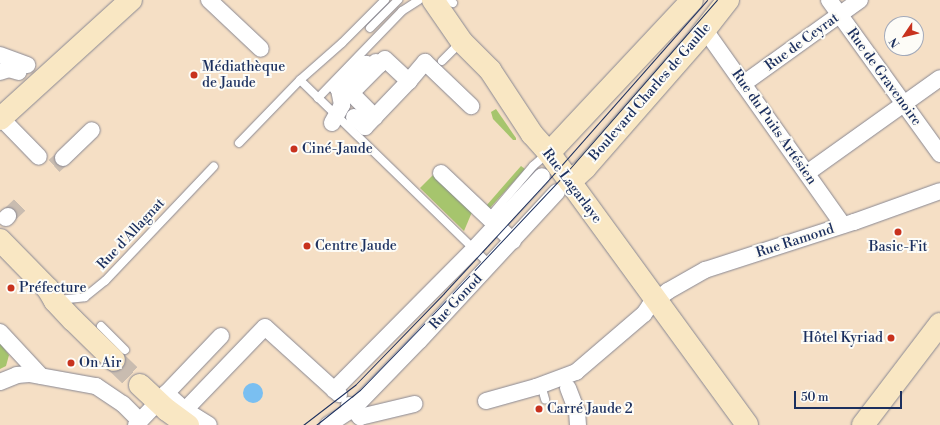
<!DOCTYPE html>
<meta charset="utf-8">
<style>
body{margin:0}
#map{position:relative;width:940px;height:425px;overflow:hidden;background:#f5dfc5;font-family:"Libre Bodoni",serif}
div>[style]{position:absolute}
.green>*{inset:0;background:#a6c56d}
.water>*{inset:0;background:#7abff1}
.round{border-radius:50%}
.street-tunnel>*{height:16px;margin-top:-8px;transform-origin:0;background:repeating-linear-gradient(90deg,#c9bcb0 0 16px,transparent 0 24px)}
.secondary-tunnel>*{height:22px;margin-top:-11px;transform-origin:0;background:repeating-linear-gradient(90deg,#c9bcb0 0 22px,transparent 0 33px)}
.roads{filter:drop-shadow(0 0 1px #888792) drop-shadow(0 0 1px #888792)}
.lane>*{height:8px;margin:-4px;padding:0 4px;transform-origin:4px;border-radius:4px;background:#fff}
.street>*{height:16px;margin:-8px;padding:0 8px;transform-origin:8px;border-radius:8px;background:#fff}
.secondary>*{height:22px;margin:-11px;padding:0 11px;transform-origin:11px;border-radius:11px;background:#f9e7c3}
.tram>*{height:1px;margin:-0.5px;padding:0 0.5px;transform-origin:0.5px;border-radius:0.5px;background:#1b2f5e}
.dots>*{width:11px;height:11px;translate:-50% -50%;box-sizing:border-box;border:2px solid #fdfcf7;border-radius:50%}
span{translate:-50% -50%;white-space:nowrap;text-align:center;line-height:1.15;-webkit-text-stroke:4px #fdfcf7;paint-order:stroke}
.street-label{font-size:14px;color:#1b2f5e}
.poi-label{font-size:14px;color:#1b2f5e}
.left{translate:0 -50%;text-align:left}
.right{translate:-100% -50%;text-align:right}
.north{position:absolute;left:884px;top:16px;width:40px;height:40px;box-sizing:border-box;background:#fdfcf7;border:1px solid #a3aaba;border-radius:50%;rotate:235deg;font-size:11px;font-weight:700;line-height:16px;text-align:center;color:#1b2f5e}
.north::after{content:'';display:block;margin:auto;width:14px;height:18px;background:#c8321e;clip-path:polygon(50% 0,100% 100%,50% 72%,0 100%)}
.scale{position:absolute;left:794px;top:391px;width:108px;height:18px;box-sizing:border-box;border:2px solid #1b2f5e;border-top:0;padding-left:5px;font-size:12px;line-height:14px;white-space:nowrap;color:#1b2f5e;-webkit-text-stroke:3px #fdfcf7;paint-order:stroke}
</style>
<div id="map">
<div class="green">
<div style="clip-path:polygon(496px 109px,516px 138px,516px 140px,513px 140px,493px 119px,491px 112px)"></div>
<div style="clip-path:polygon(521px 166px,525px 169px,489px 209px,486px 206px)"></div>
<div style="clip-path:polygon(434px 174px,472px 212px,464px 231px,420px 188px)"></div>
<div style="clip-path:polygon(0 343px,9px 355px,6px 366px,0 369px)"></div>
</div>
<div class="water">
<div class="round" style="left:243px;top:383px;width:20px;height:20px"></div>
</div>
<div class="street-tunnel">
<div style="left:54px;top:166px;width:12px;rotate:-42deg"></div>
<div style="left:8px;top:216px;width:21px;rotate:-43deg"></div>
</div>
<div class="secondary-tunnel">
<div style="left:114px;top:360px;width:36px;rotate:44deg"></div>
</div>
<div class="roads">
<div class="lane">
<div style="left:449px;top:0;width:5px;rotate:37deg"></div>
<div style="left:370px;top:28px;width:40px;rotate:-45deg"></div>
<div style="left:442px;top:61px;width:27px;rotate:-45deg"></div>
<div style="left:300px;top:80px;width:265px;rotate:44.2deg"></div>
<div style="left:318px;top:98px;width:121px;rotate:-46deg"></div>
<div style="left:402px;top:11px;width:20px;rotate:-33deg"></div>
<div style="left:239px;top:143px;width:88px;rotate:-45.9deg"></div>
<div style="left:300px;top:80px;width:56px;rotate:-41.4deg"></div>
<div style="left:342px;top:43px;width:61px;rotate:-45deg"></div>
<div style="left:493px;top:213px;width:62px;rotate:-49.6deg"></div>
<div style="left:533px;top:166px;width:20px;rotate:-41deg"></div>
<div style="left:58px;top:300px;width:27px;rotate:-6deg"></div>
<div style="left:85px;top:297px;width:26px;rotate:-39deg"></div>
<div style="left:105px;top:281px;width:158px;rotate:-46.5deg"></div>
<div style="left:101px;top:326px;width:34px;rotate:45deg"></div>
<div style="left:541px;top:385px;width:15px;rotate:74deg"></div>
</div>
<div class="street">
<div style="left:209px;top:0;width:71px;rotate:43.3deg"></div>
<div style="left:829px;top:0;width:190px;rotate:54.2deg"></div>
<div style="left:705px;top:30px;width:239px;rotate:54.7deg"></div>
<div style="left:0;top:55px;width:29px;rotate:20deg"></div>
<div style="left:376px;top:62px;width:4px;rotate:45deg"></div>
<div style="left:379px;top:65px;width:8px;rotate:-45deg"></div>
<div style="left:385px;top:59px;width:33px;rotate:43deg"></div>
<div style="left:409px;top:81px;width:25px;rotate:-50deg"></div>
<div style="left:425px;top:62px;width:64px;rotate:43.7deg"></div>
<div style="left:0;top:72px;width:9px;rotate:-18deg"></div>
<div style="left:9px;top:69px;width:10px;rotate:17deg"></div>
<div style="left:743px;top:84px;width:144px;rotate:-35.7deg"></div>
<div style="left:339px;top:89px;width:37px;rotate:-43deg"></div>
<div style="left:366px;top:64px;width:3px;rotate:45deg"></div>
<div style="left:368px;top:66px;width:30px;rotate:134deg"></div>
<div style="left:347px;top:88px;width:6px;rotate:51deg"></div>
<div style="left:351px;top:93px;width:40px;rotate:-45deg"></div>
<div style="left:351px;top:93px;width:34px;rotate:45deg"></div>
<div style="left:354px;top:117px;width:15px;rotate:42deg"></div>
<div style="left:365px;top:127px;width:64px;rotate:-46.3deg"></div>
<div style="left:1px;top:118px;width:54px;rotate:45.7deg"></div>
<div style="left:332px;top:123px;width:21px;rotate:-61deg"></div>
<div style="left:342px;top:105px;width:16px;rotate:-101deg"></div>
<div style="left:339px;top:89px;width:3px;rotate:-135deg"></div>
<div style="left:337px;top:87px;width:7px;rotate:-45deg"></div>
<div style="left:63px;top:158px;width:40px;rotate:-44deg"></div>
<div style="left:441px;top:173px;width:99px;rotate:43.4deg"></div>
<div style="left:807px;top:173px;width:163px;rotate:-35.5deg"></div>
<div style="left:6px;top:218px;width:3px;rotate:-45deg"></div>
<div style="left:0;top:332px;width:60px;rotate:47deg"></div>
<div style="left:0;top:382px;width:18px;rotate:-22deg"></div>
<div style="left:17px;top:375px;width:12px;rotate:-5deg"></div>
<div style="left:29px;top:374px;width:68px;rotate:10.2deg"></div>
<div style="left:96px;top:386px;width:32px;rotate:34deg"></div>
<div style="left:123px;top:404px;width:24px;rotate:45deg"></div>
<div style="left:568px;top:388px;width:25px;rotate:69deg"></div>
<div style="left:577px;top:411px;width:14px;rotate:86deg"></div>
<div style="left:334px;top:390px;width:197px;rotate:-45.2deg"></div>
<div style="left:473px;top:250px;width:101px;rotate:-47deg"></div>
<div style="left:166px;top:393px;width:25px;rotate:42deg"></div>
<div style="left:185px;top:410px;width:115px;rotate:-46.1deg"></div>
<div style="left:265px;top:327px;width:100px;rotate:42.2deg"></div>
<div style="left:486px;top:401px;width:52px;rotate:-15.6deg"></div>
<div style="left:536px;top:387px;width:43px;rotate:-20.6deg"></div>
<div style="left:576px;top:372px;width:89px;rotate:-40.5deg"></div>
<div style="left:644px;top:314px;width:11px;rotate:-56deg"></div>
<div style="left:650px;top:305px;width:23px;rotate:-38deg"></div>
<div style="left:668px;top:291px;width:43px;rotate:-29.6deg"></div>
<div style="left:705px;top:270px;width:157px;rotate:-17.9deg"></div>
<div style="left:854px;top:222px;width:91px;rotate:-19.8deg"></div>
<div style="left:349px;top:405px;width:6px;rotate:45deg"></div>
<div style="left:353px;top:409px;width:95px;rotate:-45.9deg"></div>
<div style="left:419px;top:341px;width:203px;rotate:-47.2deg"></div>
<div style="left:185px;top:410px;width:28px;rotate:32deg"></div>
<div style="left:136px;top:425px;width:123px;rotate:-46.3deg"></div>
<div style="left:328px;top:425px;width:30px;rotate:-33deg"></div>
<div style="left:353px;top:409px;width:11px;rotate:49deg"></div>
<div style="left:360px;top:417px;width:56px;rotate:-13.5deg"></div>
</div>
<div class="secondary">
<div style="left:433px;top:0;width:51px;rotate:55.4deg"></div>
<div style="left:462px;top:42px;width:40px;rotate:45deg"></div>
<div style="left:490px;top:70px;width:77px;rotate:56.7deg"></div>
<div style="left:532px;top:134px;width:25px;rotate:48deg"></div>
<div style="left:549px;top:153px;width:336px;rotate:53.9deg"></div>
<div style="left:0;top:119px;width:177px;rotate:-42.3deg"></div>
<div style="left:549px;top:153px;width:209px;rotate:-46.9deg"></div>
<div style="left:570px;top:182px;width:21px;rotate:-43deg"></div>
<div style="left:585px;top:168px;width:169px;rotate:-48.8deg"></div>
<div style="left:696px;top:41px;width:52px;rotate:-52deg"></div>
<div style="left:0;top:240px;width:69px;rotate:45.6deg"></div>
<div style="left:48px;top:289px;width:14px;rotate:60deg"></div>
<div style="left:55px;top:301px;width:26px;rotate:47deg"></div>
<div style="left:73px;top:320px;width:57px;rotate:44.3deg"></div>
<div style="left:140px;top:385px;width:37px;rotate:43deg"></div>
<div style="left:167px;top:410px;width:26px;rotate:36deg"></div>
<div style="left:863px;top:425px;width:127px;rotate:-52.7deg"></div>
</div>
</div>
<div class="tram">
<div style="left:303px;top:425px;width:66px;rotate:-37.6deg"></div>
<div style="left:355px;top:385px;width:128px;rotate:-45.9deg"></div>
<div style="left:444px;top:293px;width:158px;rotate:-47.3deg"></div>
<div style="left:551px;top:177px;width:236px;rotate:-48.6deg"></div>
<div style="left:316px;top:425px;width:56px;rotate:-38.5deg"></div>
<div style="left:360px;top:390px;width:86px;rotate:-45.9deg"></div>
<div style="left:420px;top:328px;width:212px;rotate:-46.7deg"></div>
<div style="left:565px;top:174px;width:231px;rotate:-48.9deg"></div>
</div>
<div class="dots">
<div style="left:194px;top:75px;background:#c8321e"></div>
<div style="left:294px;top:149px;background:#c8321e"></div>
<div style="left:898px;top:232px;background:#c8321e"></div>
<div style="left:307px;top:246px;background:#c8321e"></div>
<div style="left:11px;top:288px;background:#c8321e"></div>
<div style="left:891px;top:338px;background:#c8321e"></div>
<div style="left:71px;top:363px;background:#c8321e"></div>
<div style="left:539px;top:409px;background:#c8321e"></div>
</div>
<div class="street-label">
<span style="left:802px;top:42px;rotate:-36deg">Rue de Ceyrat</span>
<span style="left:884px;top:77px;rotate:54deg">Rue de Gravenoire</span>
<span style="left:650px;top:92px;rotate:-49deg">Boulevard Charles de Gaulle</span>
<span style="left:774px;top:127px;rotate:55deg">Rue du Puits Artésien</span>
<span style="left:572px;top:186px;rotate:53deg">Rue Lagarlaye</span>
<span style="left:131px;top:234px;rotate:-47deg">Rue d'Allagnat</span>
<span style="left:795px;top:241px;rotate:-18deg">Rue Ramond</span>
<span style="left:456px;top:302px;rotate:-47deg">Rue Gonod</span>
</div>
<div class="poi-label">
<span class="left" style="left:202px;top:75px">Médiathèque<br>de Jaude</span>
<span class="left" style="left:302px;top:149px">Ciné-Jaude</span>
<span class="left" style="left:315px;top:246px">Centre Jaude</span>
<span style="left:898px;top:247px">Basic-Fit</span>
<span class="left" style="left:19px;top:288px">Préfecture</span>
<span class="right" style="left:883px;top:338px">Hôtel Kyriad</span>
<span class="left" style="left:79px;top:363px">On Air</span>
<span class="left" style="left:547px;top:409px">Carré Jaude 2</span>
</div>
<div class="north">N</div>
<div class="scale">50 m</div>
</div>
